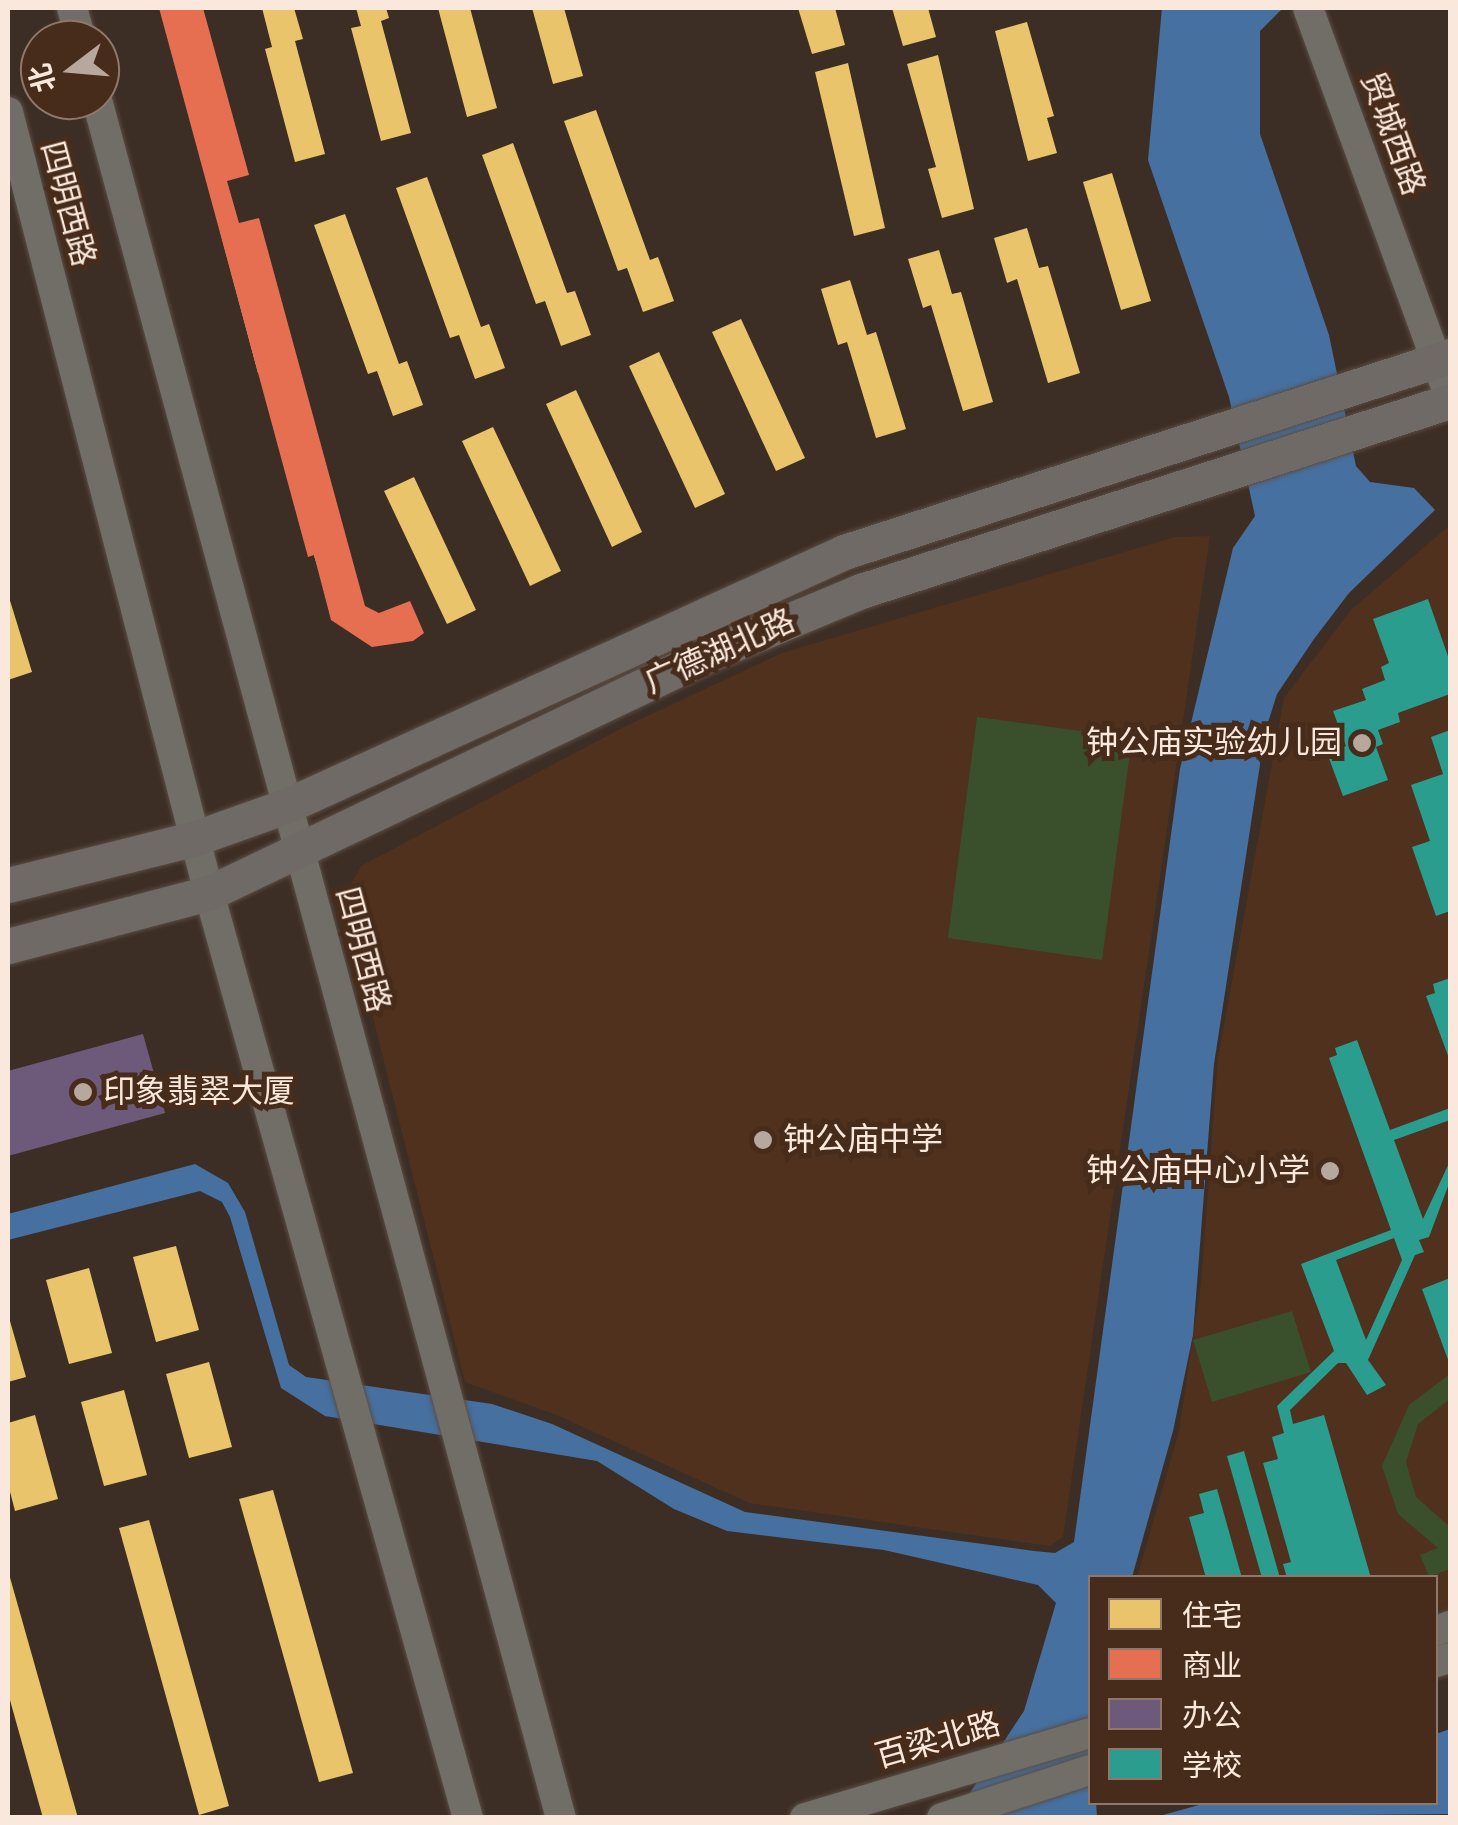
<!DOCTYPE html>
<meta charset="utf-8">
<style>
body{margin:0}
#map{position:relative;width:1458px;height:1825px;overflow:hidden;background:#3d2e25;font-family:"Nunito Sans","Noto Sans SC",sans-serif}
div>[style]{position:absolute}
.built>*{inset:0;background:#4f311d}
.green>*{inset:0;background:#3a502c}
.water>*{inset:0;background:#4670a0}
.homes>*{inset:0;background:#e9c46a}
.shops>*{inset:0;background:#e76f51}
.offices>*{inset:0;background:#6d597a}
.schools>*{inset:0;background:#2a9d8f}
.roads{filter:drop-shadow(0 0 2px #5a4d44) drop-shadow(0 0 2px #5a4d44)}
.secondary>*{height:30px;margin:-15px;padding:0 15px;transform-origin:15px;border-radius:15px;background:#706e66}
.primary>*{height:35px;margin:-17.5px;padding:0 17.5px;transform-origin:17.5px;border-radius:17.5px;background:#6f6a65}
.dots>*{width:28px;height:28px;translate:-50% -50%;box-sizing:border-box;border:5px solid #472c1b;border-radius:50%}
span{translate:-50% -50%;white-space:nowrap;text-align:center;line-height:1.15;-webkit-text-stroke:10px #472c1b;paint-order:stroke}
.street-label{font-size:32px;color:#fae8dd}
.poi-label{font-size:32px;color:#fae8dd}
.right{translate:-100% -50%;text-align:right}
.left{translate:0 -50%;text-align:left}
.frame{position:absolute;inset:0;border:10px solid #fae8dd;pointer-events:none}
.legend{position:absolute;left:1088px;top:1575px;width:350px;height:230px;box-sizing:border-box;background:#472c1b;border:2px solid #8f7769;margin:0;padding:12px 18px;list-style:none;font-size:30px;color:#fae8dd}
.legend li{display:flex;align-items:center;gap:20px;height:50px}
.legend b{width:50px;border:2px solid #8f7769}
.north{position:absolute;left:20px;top:20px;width:100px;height:100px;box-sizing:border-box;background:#472c1b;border:2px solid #8f7769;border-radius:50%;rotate:254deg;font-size:28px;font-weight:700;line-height:40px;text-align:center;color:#fae8dd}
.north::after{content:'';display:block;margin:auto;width:35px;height:45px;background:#b8a79d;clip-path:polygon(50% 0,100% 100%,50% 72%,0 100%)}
</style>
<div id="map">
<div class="built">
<div style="clip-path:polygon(1450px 525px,1450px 1607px,1436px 1611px,1436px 1578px,1137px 1578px,1179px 1431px,1201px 1284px,1218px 1058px,1284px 698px,1351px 610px)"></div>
<div style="clip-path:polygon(1210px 536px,1063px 1537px,1050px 1546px,749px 1503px,557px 1415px,465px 1382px,343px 899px,361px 866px,624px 727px,782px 653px,1175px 537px)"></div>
</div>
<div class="green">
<div style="clip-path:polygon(977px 717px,1132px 738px,1102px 960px,948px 938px)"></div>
<div style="clip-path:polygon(1292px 1311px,1311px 1372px,1212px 1402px,1193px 1340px)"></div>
<div style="clip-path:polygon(1450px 1374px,1450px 1399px,1418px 1424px,1406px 1462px,1416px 1497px,1450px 1527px,1450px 1569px,1429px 1577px,1420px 1555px,1438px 1548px,1398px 1514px,1382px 1466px,1409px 1405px)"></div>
</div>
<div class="water">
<div style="clip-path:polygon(1162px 8px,1283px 8px,1260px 31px,1260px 134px,1329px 335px,1356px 466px,1370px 482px,1414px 488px,1435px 510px,1349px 593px,1314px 639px,1277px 694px,1265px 732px,1214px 1064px,1193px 1335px,1173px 1431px,1132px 1577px,1090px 1578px,1090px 1802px,1096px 1803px,1097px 1817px,954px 1817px,1024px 1711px,1056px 1603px,1038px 1585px,884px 1550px,727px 1531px,674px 1509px,597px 1461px,325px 1416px,281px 1388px,230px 1217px,222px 1202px,200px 1191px,8px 1240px,8px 1214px,195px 1164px,228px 1183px,245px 1212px,289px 1365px,306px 1377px,492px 1404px,552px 1424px,745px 1512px,1034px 1551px,1055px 1553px,1074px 1542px,1180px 769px,1233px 548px,1255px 516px,1229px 397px,1148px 160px)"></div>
<div style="clip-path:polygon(1450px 1729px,1450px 1814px,1156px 1817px,1206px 1803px,1436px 1802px,1436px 1734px)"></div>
</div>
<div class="homes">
<div style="clip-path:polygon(170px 8px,198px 8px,203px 27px,197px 29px,236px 175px,209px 182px,169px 38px,178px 36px)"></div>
<div style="clip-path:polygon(262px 8px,294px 8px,303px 39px,295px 41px,325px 154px,295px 162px,265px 49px,272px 47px)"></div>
<div style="clip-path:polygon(356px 8px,386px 8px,389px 18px,381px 21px,411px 133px,381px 141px,351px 28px,361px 26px)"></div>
<div style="clip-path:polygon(438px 8px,470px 8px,497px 108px,467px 117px)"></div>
<div style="clip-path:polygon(532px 8px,564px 8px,583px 76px,553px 84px)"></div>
<div style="clip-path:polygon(798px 8px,835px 8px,845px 45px,812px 54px)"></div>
<div style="clip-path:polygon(892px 8px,928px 8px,936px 37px,903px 46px)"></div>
<div style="clip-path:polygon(1027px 22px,1054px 116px,1047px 118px,1057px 153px,1028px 161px,995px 31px)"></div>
<div style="clip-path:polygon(938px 55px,974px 209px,942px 218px,928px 169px,936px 167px,907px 64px)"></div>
<div style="clip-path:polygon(848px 63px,885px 228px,854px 236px,815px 72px)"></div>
<div style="clip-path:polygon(596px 110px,650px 260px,658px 257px,674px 301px,643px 312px,627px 268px,618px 271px,564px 121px)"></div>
<div style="clip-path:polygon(513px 143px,567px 293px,575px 291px,591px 335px,561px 346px,545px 301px,536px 304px,482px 155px)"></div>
<div style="clip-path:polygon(1112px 173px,1151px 301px,1121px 310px,1083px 182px)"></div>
<div style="clip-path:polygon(427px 177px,481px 327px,489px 324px,505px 368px,475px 379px,459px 335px,450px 338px,396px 188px)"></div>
<div style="clip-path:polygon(345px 214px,399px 364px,407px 361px,423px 405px,393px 416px,377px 371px,368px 374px,314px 225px)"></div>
<div style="clip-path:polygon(251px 223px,308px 412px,279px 420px,266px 371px,258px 373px,220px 231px)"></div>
<div style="clip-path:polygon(1027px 228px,1039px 268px,1048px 266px,1080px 373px,1048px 383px,1017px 279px,1007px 283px,994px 238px)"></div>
<div style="clip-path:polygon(939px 250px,952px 294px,961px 292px,993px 402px,963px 411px,931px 305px,923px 308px,908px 259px)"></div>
<div style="clip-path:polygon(850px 280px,867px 335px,876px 332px,906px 429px,876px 438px,847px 342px,838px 345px,821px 289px)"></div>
<div style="clip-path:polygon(741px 319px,805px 458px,776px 471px,712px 332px)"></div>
<div style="clip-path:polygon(659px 352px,725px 494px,695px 508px,629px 366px)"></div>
<div style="clip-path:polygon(576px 390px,642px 532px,612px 547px,546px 404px)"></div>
<div style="clip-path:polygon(493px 427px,561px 571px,530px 586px,462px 441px)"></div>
<div style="clip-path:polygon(308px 436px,359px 600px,331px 608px,278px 444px)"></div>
<div style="clip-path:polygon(414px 477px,476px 610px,447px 624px,384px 491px)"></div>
<div style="clip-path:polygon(8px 594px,32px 672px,8px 680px)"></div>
<div style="clip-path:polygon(176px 1246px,199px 1330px,156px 1342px,133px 1257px)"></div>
<div style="clip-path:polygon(89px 1268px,112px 1353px,69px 1364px,46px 1280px)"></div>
<div style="clip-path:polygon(8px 1314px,26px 1377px,8px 1382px)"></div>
<div style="clip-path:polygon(209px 1362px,232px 1447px,189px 1458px,166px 1374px)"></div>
<div style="clip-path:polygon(124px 1390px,147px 1475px,104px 1486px,81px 1402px)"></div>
<div style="clip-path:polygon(35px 1415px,58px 1499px,15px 1511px,8px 1484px,8px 1423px)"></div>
<div style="clip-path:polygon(273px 1490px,353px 1773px,319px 1782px,239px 1499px)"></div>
<div style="clip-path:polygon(149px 1520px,229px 1806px,199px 1815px,119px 1528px)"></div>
<div style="clip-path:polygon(9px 1574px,78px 1818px,43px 1818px,8px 1693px)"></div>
</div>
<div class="shops">
<div style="clip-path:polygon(159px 8px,203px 8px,249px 175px,227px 181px,239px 223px,259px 218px,365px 606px,379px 613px,410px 601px,424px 633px,413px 641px,372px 647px,331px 620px,314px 555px,308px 557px)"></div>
</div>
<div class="offices">
<div style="clip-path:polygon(143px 1034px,165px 1113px,8px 1156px,8px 1071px)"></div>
</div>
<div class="schools">
<div style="clip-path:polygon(1428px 599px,1450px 662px,1450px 694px,1398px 713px,1400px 722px,1378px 730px,1383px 744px,1376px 747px,1388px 780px,1343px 796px,1327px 753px,1346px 746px,1333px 711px,1366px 700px,1362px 689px,1385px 680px,1381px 667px,1389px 663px,1373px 619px)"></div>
<div style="clip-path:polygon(1450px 730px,1450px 911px,1436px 916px,1412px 847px,1430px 841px,1411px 785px,1443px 774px,1431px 737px)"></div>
<div style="clip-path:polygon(1450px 978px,1450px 1061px,1426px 996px,1435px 993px,1433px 984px)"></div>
<div style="clip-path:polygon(evenodd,1357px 1040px,1390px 1130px,1450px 1108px,1450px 1120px,1394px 1140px,1423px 1219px,1450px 1161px,1450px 1181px,1429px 1237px,1419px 1240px,1424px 1252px,1415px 1255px,1368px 1360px,1386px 1385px,1367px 1395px,1346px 1363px,1338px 1363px,1290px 1410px,1293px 1424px,1324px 1415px,1371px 1578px,1287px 1578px,1283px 1564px,1291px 1562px,1263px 1463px,1278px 1459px,1272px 1437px,1284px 1433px,1277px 1406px,1334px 1351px,1301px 1264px,1391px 1230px,1329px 1058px,1337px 1055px,1335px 1048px,1357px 1040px,1394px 1238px,1402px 1260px,1366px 1340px,1336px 1260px,1394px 1238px)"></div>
<div style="clip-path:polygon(1450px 1278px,1450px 1365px,1422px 1289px)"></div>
<div style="clip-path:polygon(1244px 1451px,1280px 1578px,1262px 1578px,1227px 1456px)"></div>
<div style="clip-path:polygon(1217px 1489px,1242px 1578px,1206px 1578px,1189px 1517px,1204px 1513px,1199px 1494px)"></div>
</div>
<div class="roads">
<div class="secondary">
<div style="left:72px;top:8px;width:33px;rotate:74deg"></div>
<div style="left:1308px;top:8px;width:415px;rotate:70deg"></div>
<div style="left:97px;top:100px;width:1780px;rotate:74.89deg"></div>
<div style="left:8px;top:112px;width:806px;rotate:75.57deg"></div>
<div style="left:209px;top:893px;width:961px;rotate:74.36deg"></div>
<div style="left:1436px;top:1631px;width:15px;rotate:-20deg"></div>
<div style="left:1436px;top:1662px;width:15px;rotate:-16deg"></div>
<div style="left:805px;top:1818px;width:297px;rotate:-16.6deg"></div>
<div style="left:942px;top:1818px;width:156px;rotate:-18deg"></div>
</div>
<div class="primary">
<div style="left:8px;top:885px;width:194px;rotate:-14deg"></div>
<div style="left:196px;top:838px;width:96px;rotate:-19.6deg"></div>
<div style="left:286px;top:806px;width:613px;rotate:-24.47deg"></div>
<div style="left:844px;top:552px;width:637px;rotate:-17.92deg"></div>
<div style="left:8px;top:946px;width:208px;rotate:-14.8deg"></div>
<div style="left:209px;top:893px;width:552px;rotate:-25.54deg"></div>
<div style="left:707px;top:655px;width:167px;rotate:-22.6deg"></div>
<div style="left:861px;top:591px;width:619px;rotate:-17.88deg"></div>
</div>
</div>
<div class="dots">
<div style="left:1362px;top:743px;background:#b8a79d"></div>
<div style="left:83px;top:1092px;background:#b8a79d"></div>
<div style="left:763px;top:1140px;background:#b8a79d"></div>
<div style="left:1330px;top:1171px;background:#b8a79d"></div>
</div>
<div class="street-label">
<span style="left:1392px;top:134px;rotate:70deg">贸城西路</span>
<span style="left:67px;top:204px;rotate:75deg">四明西路</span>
<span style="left:720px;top:652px;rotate:-24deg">广德湖北路</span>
<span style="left:362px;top:950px;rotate:75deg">四明西路</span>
<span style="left:938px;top:1741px;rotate:-16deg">百梁北路</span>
</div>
<div class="poi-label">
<span class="right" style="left:1342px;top:743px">钟公庙实验幼儿园</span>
<span class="left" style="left:103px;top:1092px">印象翡翠大厦</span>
<span class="left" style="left:783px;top:1140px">钟公庙中学</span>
<span class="right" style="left:1310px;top:1171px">钟公庙中心小学</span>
</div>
<div class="frame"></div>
<ul class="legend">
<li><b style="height:28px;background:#e9c46a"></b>住宅</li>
<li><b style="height:28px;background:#e76f51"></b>商业</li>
<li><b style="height:28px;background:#6d597a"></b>办公</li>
<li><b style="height:28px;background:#2a9d8f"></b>学校</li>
</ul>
<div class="north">北</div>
</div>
